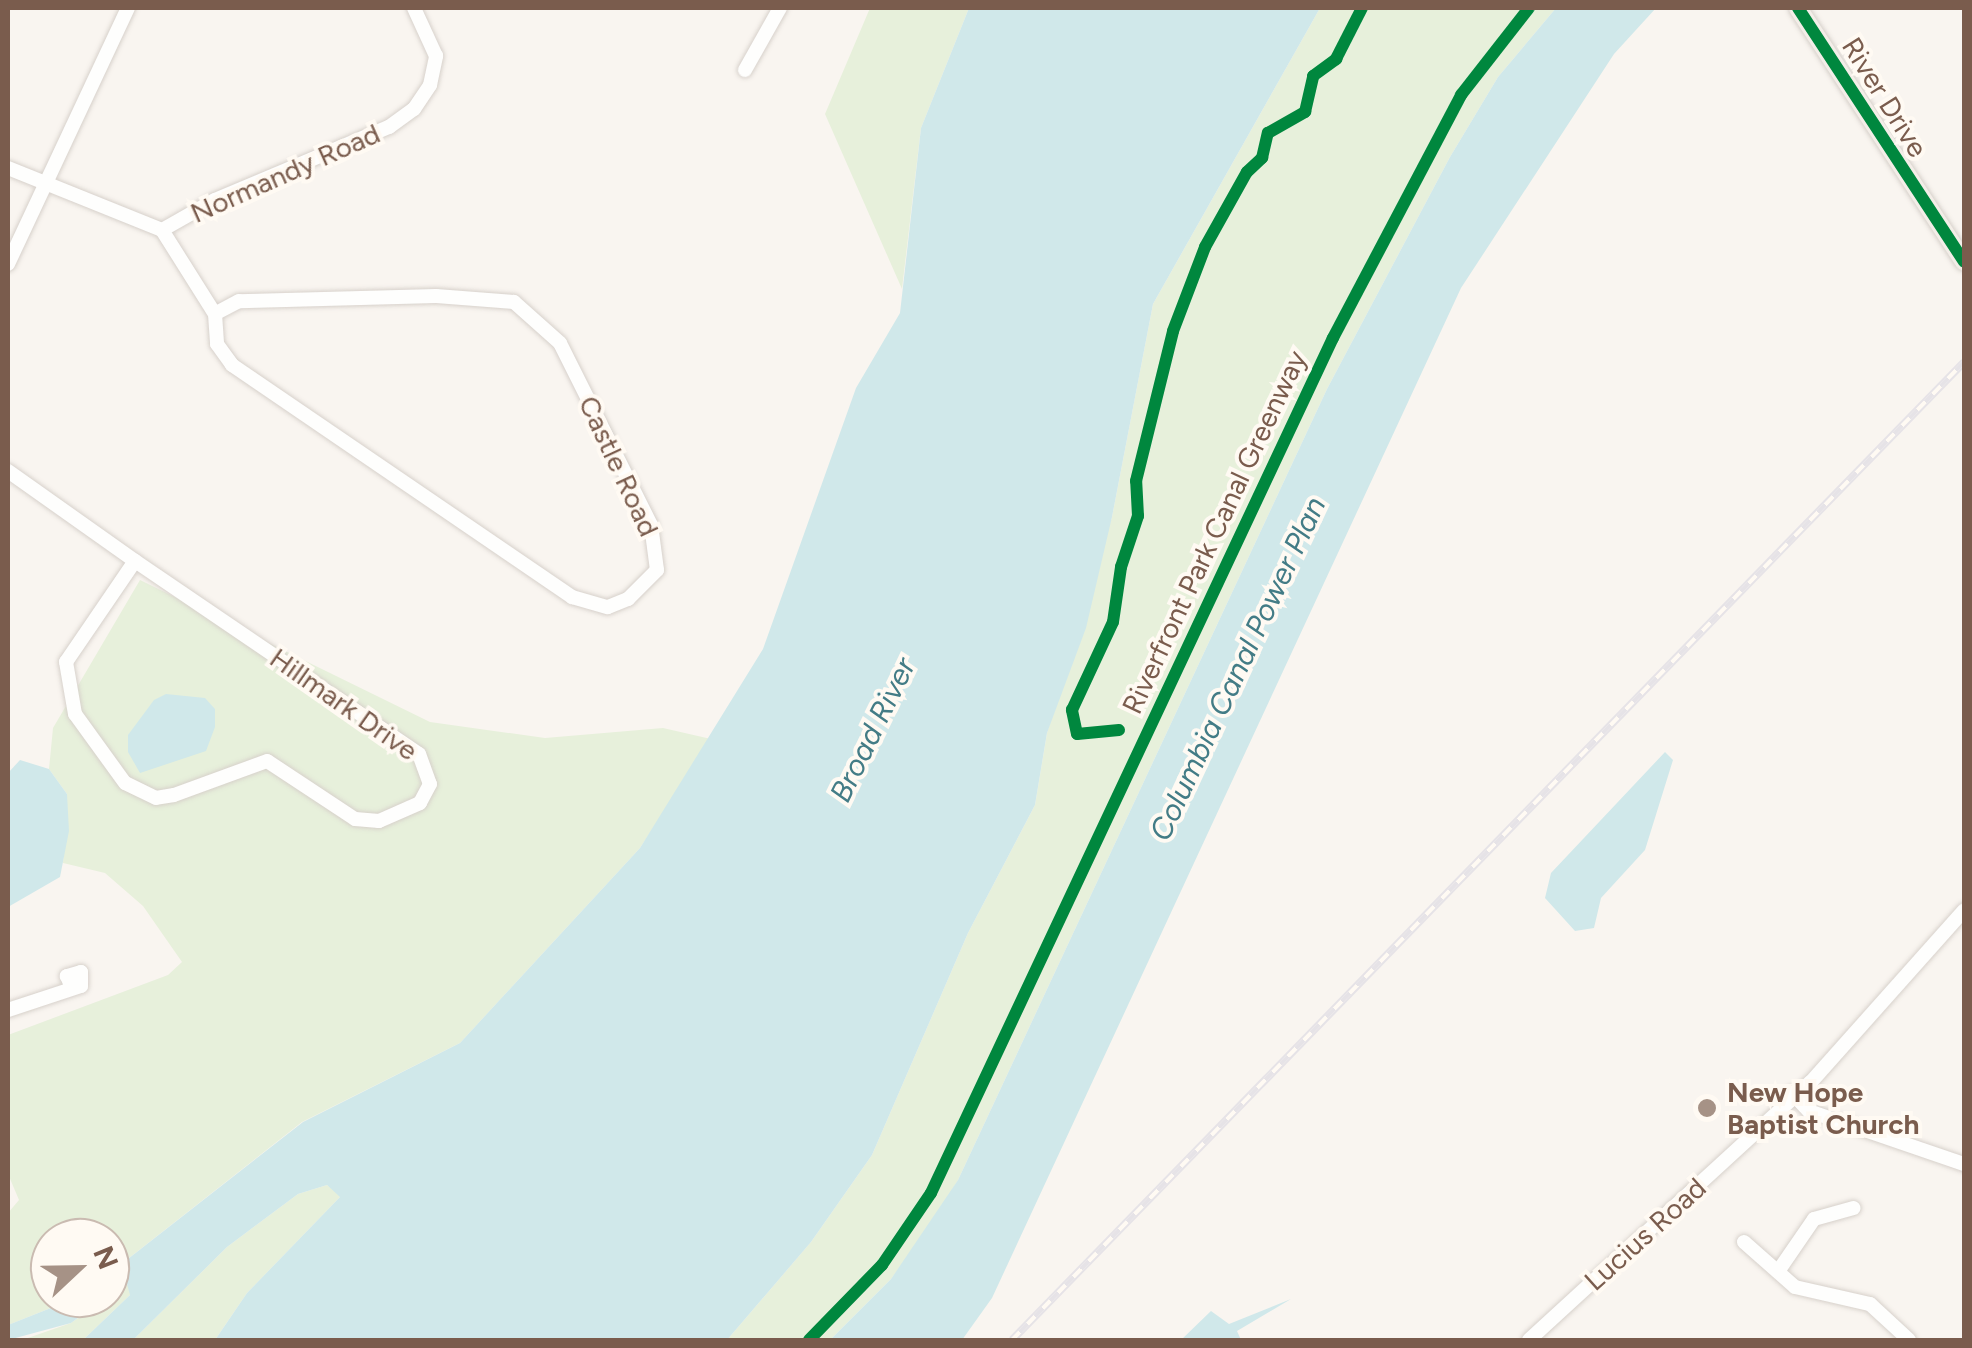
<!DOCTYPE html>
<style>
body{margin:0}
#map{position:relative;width:1972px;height:1348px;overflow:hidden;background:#f9f5f0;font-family:Figtree,sans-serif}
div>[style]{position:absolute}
.green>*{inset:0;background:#e7f0db}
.water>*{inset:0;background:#d0e8ea}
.roads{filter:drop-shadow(0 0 2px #d7d1cb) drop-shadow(0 0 2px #d7d1cb)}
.minor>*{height:14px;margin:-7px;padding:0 7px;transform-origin:7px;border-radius:7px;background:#fefefd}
.major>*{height:18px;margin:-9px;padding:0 9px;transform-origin:9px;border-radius:9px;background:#f3eee8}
.rail>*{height:8px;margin-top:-4px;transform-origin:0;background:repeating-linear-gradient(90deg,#fffaf3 0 11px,#e6e3e7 0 22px);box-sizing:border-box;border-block:2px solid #e6e3e7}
.cycleway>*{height:12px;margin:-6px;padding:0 6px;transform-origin:6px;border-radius:6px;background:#00873e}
.dots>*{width:28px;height:28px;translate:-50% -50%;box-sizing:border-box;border:5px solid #fffaf3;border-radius:50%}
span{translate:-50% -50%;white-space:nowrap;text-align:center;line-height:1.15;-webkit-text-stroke:8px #fffaf3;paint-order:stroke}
.street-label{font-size:28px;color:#7a5c4d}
.poi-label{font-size:28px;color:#7a5c4d;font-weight:700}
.left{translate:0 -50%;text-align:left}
.water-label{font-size:30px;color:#437c86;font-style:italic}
.frame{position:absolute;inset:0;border:10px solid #7a5c4d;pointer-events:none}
.north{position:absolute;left:30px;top:1218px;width:100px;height:100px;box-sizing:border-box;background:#fffaf3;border:2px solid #cabbb1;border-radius:50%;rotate:68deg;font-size:28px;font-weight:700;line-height:40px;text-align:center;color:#7a5c4d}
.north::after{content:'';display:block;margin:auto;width:35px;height:45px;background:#a69286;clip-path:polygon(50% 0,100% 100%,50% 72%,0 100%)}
</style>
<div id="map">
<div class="green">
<div style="clip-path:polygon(870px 8px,969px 8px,921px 128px,902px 289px,825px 114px)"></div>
<div style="clip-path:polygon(1320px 8px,1556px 8px,1498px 77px,1450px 157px,1327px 389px,958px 1180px,932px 1223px,891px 1279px,830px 1340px,727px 1340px,811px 1242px,872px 1155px,968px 933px,1035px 805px,1047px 733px,1112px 517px,1153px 304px)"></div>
<div style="clip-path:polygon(140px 580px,430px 722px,545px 738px,663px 728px,711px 739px,640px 848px,460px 1043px,302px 1122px,110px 1273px,110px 1238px,50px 1238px,50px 1298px,76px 1298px,8px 1325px,8px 1213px,19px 1200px,8px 1174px,8px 1035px,168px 975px,182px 962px,143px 906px,105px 873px,63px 863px,67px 794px,49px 769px,53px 728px)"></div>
<div style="clip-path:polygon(327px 1185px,341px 1196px,247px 1293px,215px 1340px,133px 1340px,227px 1247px,298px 1194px)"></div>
<div style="clip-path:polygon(124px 1284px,133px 1286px,130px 1295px,83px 1340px,22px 1340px,71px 1323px)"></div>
</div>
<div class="water">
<div style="clip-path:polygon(969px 8px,1320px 8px,1153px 304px,1112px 517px,1086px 628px,1047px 733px,1035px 805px,968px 933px,872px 1155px,811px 1242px,727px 1340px,215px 1340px,247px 1293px,340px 1197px,327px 1185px,298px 1194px,227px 1247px,133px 1340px,83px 1340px,130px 1295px,127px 1284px,110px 1295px,110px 1273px,303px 1122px,460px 1043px,640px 848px,763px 649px,856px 388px,900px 313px,921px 128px)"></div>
<div style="clip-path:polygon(1556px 8px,1656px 8px,1614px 54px,1461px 288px,992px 1298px,962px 1340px,830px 1340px,891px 1279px,958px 1180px,1327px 389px,1450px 157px,1498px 77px)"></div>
<div style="clip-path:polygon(166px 694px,205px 698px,215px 709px,215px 727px,206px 751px,140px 773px,128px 752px,128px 735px,154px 700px)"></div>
<div style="clip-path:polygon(1665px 752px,1673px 760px,1645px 850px,1601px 898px,1594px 928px,1575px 931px,1545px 898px,1551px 873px)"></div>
<div style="clip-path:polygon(20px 760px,49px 769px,67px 794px,69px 831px,60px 877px,8px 907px,8px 773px)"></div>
<div style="clip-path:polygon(76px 1298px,105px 1298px,71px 1323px,8px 1340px,8px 1325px)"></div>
<div style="clip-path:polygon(1291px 1299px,1237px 1331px,1241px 1340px,1181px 1340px,1211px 1311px,1229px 1324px)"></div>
</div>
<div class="roads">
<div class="minor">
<div style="left:745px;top:70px;width:71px;rotate:-60.6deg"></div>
<div style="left:8px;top:168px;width:166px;rotate:21.9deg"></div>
<div style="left:162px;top:230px;width:99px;rotate:57.8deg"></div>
<div style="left:215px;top:314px;width:30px;rotate:86deg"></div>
<div style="left:217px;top:344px;width:26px;rotate:54deg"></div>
<div style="left:232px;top:365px;width:412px;rotate:34.3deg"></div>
<div style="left:572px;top:597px;width:37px;rotate:16deg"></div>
<div style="left:608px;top:607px;width:22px;rotate:-22deg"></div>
<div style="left:628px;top:599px;width:41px;rotate:-45deg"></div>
<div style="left:657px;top:570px;width:45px;rotate:-97.6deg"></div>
<div style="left:651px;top:525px;width:203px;rotate:-116.6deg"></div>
<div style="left:560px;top:343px;width:62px;rotate:-138.3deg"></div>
<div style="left:514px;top:302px;width:78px;rotate:-175.6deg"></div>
<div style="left:436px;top:296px;width:197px;rotate:178.5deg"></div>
<div style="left:239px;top:301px;width:27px;rotate:152deg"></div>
<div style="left:162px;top:230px;width:61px;rotate:-29.5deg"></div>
<div style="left:215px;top:200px;width:189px;rotate:-22.8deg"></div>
<div style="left:389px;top:127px;width:31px;rotate:-36deg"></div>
<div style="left:414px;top:109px;width:29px;rotate:-56deg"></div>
<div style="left:430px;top:85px;width:30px;rotate:-78deg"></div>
<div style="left:436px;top:56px;width:53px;rotate:-114.6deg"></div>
<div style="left:8px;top:264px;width:283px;rotate:-64.9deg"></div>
<div style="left:8px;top:471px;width:156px;rotate:35.3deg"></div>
<div style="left:135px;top:561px;width:343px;rotate:34.2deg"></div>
<div style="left:419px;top:754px;width:32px;rotate:70deg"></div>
<div style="left:430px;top:784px;width:21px;rotate:118deg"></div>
<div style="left:420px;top:803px;width:45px;rotate:156.3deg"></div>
<div style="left:379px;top:821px;width:24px;rotate:-175deg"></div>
<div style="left:355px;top:819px;width:105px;rotate:-146.6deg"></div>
<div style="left:267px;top:761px;width:99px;rotate:159.9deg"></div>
<div style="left:174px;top:795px;width:18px;rotate:171deg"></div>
<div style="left:156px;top:798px;width:34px;rotate:-154deg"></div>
<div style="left:125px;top:783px;width:85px;rotate:-125.9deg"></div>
<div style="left:75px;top:714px;width:53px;rotate:-99.8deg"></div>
<div style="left:66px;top:662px;width:122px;rotate:-55.7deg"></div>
<div style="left:8px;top:1010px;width:77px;rotate:-18.2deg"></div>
<div style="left:81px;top:986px;width:14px;rotate:-90deg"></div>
<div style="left:81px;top:972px;width:15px;rotate:164deg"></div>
<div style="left:67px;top:976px;width:11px;rotate:68deg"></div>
<div style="left:1792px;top:1093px;width:25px;rotate:47deg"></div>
<div style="left:1809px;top:1111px;width:164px;rotate:18.9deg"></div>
<div style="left:1744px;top:1242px;width:68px;rotate:41.4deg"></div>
<div style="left:1795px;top:1287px;width:77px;rotate:12.8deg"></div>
<div style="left:1870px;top:1304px;width:53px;rotate:42.7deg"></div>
<div style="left:1779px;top:1270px;width:62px;rotate:-55.5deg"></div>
<div style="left:1814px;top:1219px;width:41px;rotate:-15.4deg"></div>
<div style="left:1529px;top:1340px;width:382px;rotate:-42.5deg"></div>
<div style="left:1811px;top:1082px;width:230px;rotate:-48.3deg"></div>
</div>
<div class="major">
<div style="left:1798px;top:8px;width:303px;rotate:56.8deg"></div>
</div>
</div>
<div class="rail">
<div style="left:1012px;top:1340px;width:1365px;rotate:-45.77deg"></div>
</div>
<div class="cycleway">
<div style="left:1798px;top:8px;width:303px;rotate:56.8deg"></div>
<div style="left:1119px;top:730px;width:42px;rotate:174.6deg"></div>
<div style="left:1077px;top:734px;width:25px;rotate:-102deg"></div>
<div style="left:1072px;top:710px;width:97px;rotate:-65deg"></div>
<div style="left:1113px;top:622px;width:56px;rotate:-81.7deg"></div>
<div style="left:1121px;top:567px;width:54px;rotate:-71.6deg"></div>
<div style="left:1138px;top:516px;width:35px;rotate:-93deg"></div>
<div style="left:1136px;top:481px;width:154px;rotate:-76.1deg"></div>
<div style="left:1173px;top:331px;width:90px;rotate:-69.1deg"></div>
<div style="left:1205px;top:247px;width:86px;rotate:-60.8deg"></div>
<div style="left:1247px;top:172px;width:21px;rotate:-43deg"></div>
<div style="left:1262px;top:158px;width:26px;rotate:-77deg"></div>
<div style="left:1268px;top:133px;width:43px;rotate:-29.6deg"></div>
<div style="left:1305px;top:112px;width:37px;rotate:-77deg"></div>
<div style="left:1313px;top:76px;width:29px;rotate:-36deg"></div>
<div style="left:1336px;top:59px;width:57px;rotate:-63deg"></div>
<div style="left:809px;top:1340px;width:105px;rotate:-45.8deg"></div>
<div style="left:882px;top:1265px;width:87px;rotate:-55.8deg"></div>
<div style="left:931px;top:1193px;width:945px;rotate:-64.82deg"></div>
<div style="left:1333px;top:338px;width:275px;rotate:-62.2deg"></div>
<div style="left:1461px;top:95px;width:110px;rotate:-52deg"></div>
</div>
<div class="dots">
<div style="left:1707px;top:1108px;background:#a69286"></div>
</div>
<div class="street-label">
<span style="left:1885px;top:97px;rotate:58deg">River Drive</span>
<span style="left:285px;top:173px;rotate:-24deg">Normandy Road</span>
<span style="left:619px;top:466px;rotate:65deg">Castle Road</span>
<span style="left:1214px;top:532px;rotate:-65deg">Riverfront Park Canal Greenway</span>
<span style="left:344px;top:704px;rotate:35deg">Hillmark Drive</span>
<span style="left:1645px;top:1234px;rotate:-42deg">Lucius Road</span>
</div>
<div class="poi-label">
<span class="left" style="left:1727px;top:1108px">New Hope<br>Baptist Church</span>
</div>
<div class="water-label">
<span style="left:1238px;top:669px;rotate:-65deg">Columbia Canal Power Plan</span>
<span style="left:873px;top:730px;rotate:-64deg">Broad River</span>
</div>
<div class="frame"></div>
<div class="north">N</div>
</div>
